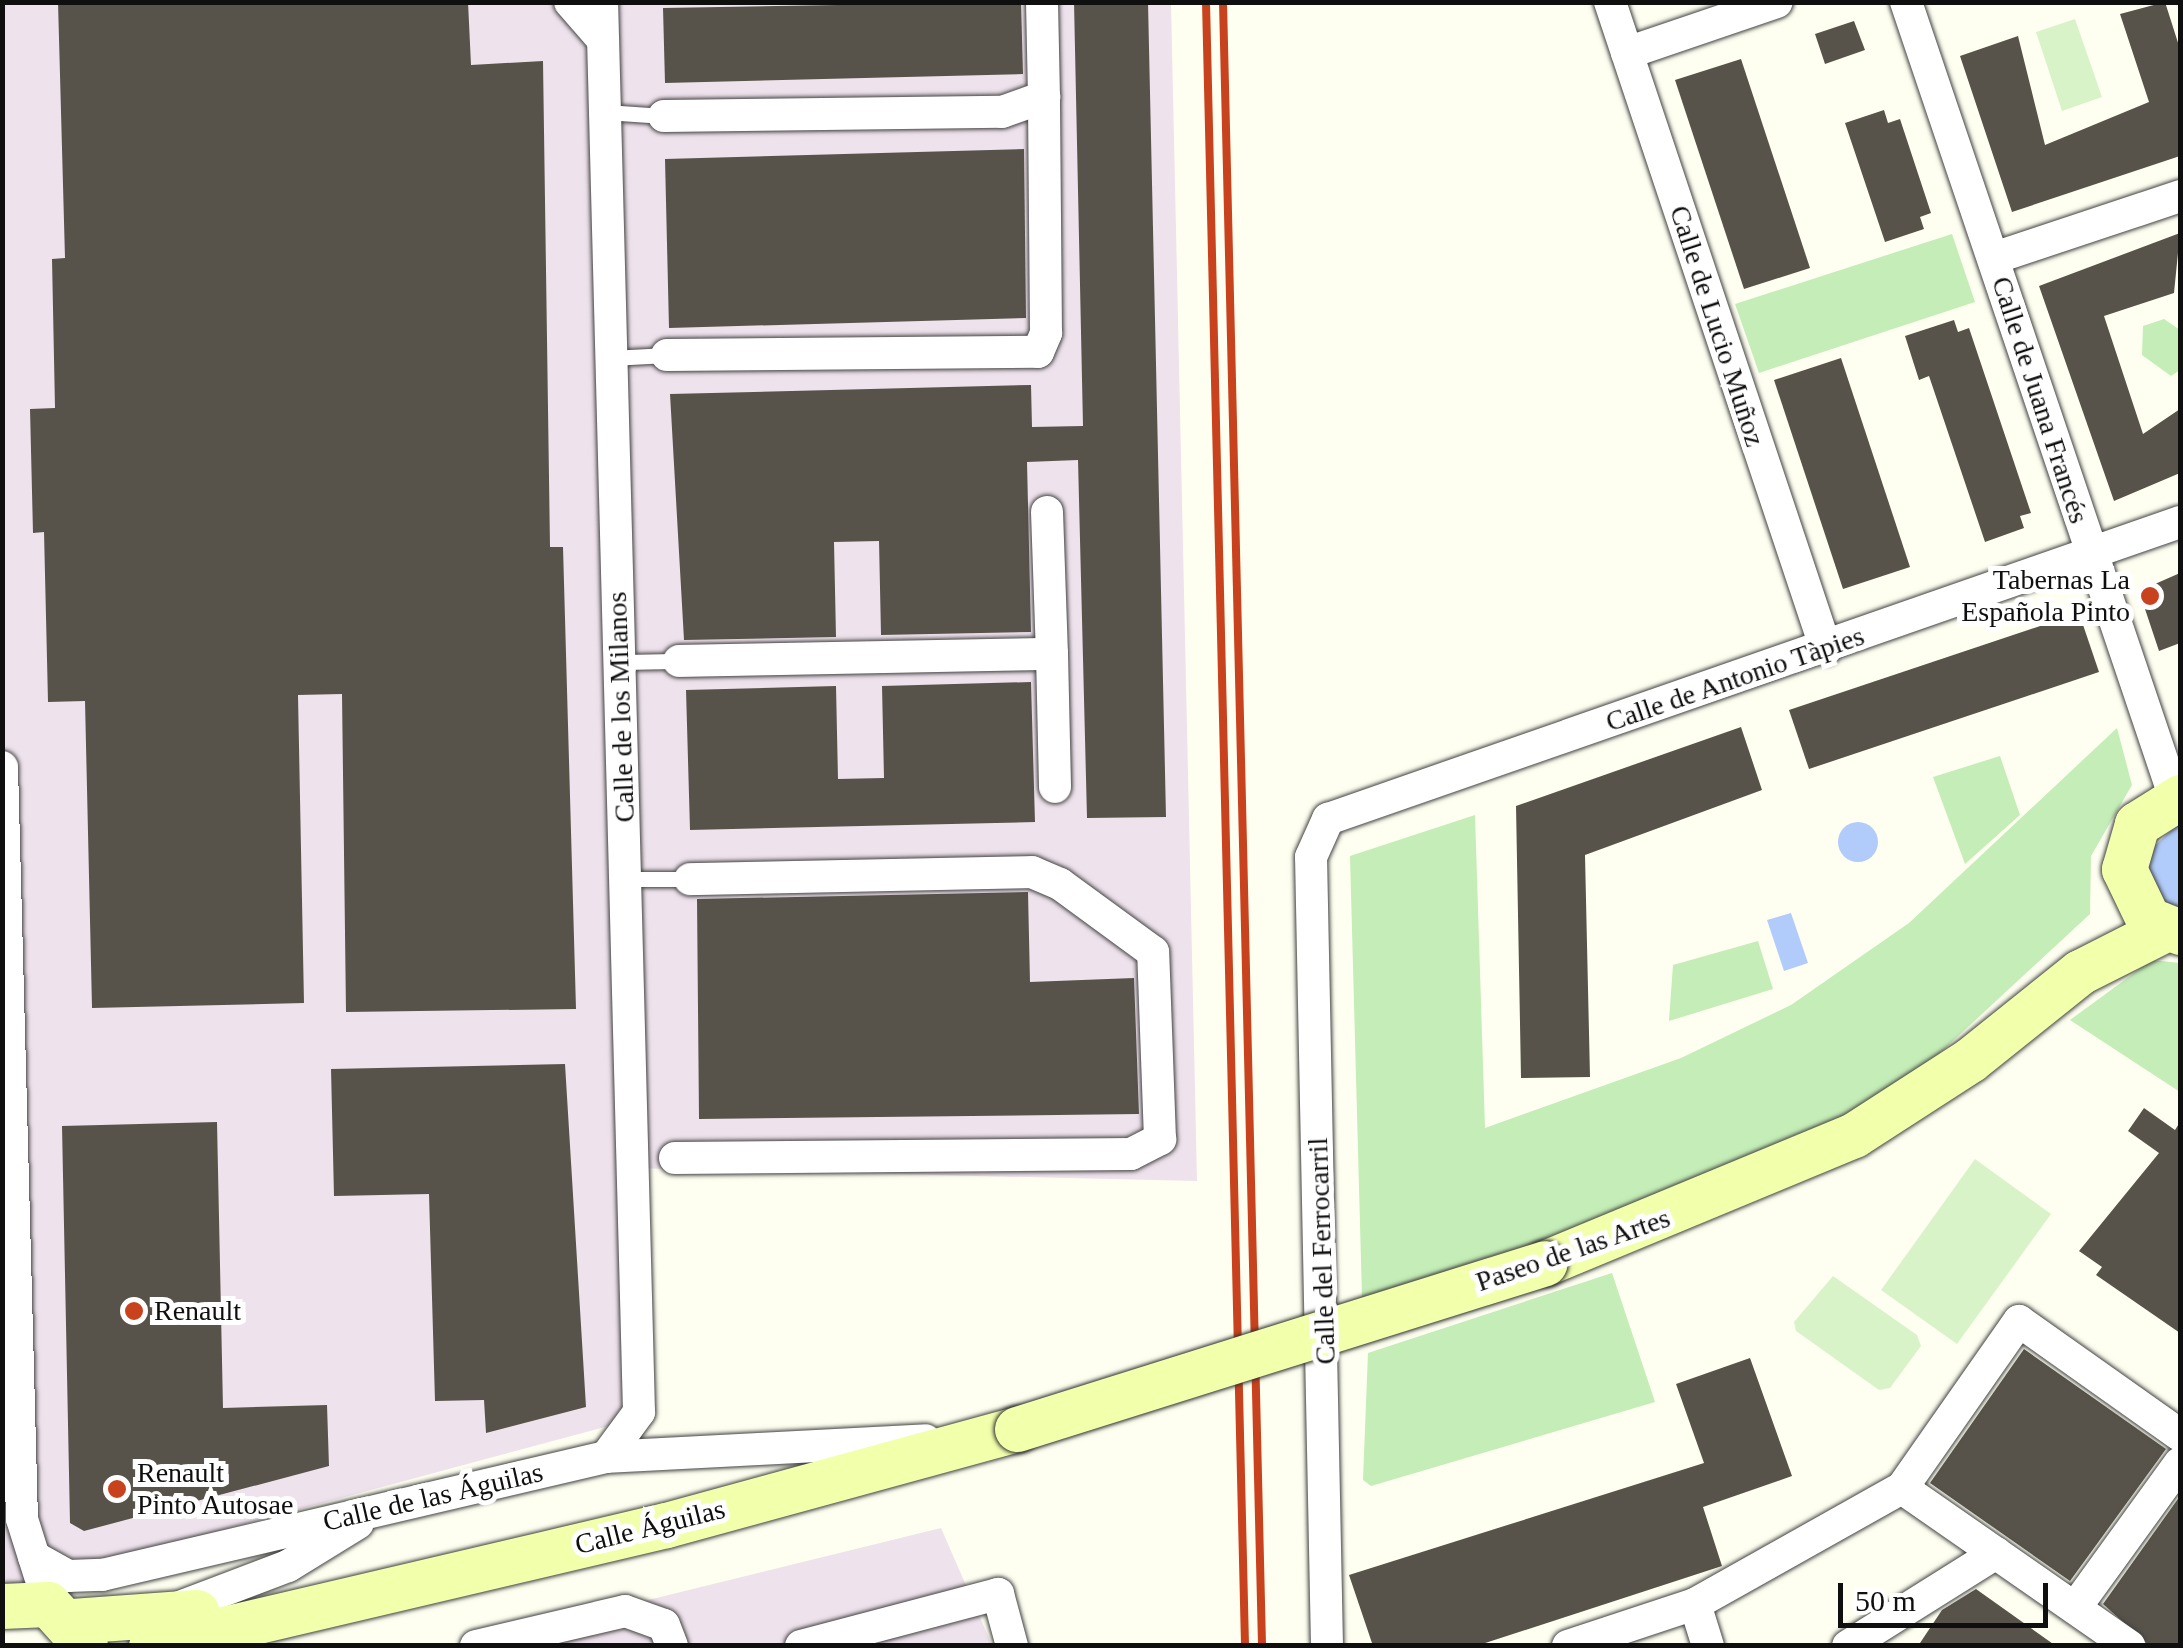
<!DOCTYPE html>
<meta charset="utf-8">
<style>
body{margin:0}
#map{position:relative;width:2183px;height:1648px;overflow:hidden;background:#fefff0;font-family:Georgia,serif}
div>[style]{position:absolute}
.industrial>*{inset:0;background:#eee2ec}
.green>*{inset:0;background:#c4edb7}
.pitch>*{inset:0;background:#d9f3c9}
.water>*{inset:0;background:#b1ccfa}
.round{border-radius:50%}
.building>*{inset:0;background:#58534a}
.roads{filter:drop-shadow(0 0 2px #424242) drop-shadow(0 0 2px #424242)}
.lane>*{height:15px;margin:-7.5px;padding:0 7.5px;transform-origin:7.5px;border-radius:7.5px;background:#fff}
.street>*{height:32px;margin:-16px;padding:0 16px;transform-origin:16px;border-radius:16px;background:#fff}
.secondary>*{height:45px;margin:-22.5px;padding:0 22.5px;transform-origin:22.5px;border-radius:22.5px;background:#f2ffab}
.rail>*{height:8px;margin:-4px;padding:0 4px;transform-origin:4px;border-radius:4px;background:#c8421d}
.bridges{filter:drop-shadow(0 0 2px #313131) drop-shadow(0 0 2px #313131)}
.secondary-bridge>*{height:45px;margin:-22.5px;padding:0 22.5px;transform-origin:22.5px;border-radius:22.5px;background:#f2ffab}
.dots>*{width:28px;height:28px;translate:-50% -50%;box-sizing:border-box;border:5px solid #fff;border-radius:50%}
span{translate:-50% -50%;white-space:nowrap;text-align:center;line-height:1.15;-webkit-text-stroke:10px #fff;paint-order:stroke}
.street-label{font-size:28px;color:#0f0f0f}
.poi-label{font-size:28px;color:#0f0f0f}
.right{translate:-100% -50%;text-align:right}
.left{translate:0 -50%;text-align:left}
.frame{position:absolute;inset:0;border:5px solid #0f0f0f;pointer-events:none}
.scale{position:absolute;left:1838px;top:1583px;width:210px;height:45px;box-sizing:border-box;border:5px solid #0f0f0f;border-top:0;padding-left:12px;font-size:30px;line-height:35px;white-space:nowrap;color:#0f0f0f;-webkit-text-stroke:8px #fff;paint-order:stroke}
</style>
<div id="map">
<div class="industrial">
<div style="clip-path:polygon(3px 3px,1171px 3px,1197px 1181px,629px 1168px,631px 1420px,3px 1589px)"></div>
<div style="clip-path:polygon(941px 1528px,992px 1645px,461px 1646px)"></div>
</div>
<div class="green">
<div style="clip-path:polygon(1952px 234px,1975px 302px,1759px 373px,1735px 304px)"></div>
<div style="clip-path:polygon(2164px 319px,2180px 330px,2180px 370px,2171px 376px,2142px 355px,2143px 326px)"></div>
<div style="clip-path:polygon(2117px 728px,2132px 785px,2091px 856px,2090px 914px,1928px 1064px,1828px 1129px,1672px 1199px,1362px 1297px,1350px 856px,1475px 815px,1485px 1128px,1681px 1058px,1791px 1005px,1909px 923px)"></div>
<div style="clip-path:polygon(2000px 756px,2020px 815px,1965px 864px,1933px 777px)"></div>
<div style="clip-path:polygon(1758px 941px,1773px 989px,1669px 1021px,1673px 965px)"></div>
<div style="clip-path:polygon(2152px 960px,2180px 963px,2180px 1092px,2070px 1020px)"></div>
<div style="clip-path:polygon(1612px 1273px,1655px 1402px,1371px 1486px,1363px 1480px,1368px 1353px)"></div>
</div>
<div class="pitch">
<div style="clip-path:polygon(2075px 19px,2102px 97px,2062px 111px,2036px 32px)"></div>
<div style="clip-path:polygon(1975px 1159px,2051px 1214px,1957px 1344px,1881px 1290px)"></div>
<div style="clip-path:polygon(1833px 1276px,1917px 1335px,1921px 1346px,1890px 1388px,1879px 1390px,1796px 1331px,1794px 1322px)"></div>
</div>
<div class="water">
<div class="round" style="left:1838px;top:822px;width:40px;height:40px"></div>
<div style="clip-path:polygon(2180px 822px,2180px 916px,2153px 899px,2145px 855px)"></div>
<div style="clip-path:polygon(1791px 913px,1808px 963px,1784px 971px,1767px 920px)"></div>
</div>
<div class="building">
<div style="clip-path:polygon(58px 2px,468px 2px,471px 65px,543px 61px,550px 547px,563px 547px,576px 1009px,346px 1012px,342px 694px,298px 695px,304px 1003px,92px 1008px,85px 701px,48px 702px,44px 532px,33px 533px,30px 409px,55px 408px,52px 259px,65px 258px)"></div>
<div style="clip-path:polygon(1021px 2px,1023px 74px,665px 83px,663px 8px)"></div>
<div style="clip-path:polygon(1074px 2px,1148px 2px,1166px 817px,1087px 818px,1078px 460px,1027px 462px,1031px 632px,881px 635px,879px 541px,834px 542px,836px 637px,684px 640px,670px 394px,1031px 385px,1032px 427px,1083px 426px)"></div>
<div style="clip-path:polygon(2165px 2px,2180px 49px,2180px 156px,2012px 212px,1960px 56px,2018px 36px,2045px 145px,2149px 102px,2120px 14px)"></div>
<div style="clip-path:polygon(1854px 21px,1865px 50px,1825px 64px,1815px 34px)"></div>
<div style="clip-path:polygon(1741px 59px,1810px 268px,1744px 289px,1675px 80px)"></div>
<div style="clip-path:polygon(1884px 110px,1888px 123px,1900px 119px,1931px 213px,1920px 217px,1924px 229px,1885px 242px,1845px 123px)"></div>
<div style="clip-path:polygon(1024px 149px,1026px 318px,669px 328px,665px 159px)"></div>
<div style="clip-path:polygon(2180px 233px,2174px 293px,2104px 316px,2143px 434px,2180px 409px,2180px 473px,2114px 501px,2039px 286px)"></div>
<div style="clip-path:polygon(1954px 320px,1958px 332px,1969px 328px,2031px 513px,2020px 516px,2024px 528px,1985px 542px,1929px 376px,1919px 380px,1905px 336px)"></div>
<div style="clip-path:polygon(1841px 358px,1910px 567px,1843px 589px,1774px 380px)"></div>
<div style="clip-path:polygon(2180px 573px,2180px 643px,2159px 651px,2139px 591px)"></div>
<div style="clip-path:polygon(2079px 613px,2099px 672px,1809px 769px,1789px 710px)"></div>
<div style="clip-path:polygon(1031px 682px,1035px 822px,690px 830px,686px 690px,836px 686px,838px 779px,884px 778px,882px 686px)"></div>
<div style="clip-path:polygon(1741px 727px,1762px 790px,1585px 855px,1590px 1077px,1521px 1078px,1516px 806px)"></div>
<div style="clip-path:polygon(1028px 892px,1030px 982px,1134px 978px,1139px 1114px,699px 1119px,697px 899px)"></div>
<div style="clip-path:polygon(565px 1064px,586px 1407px,486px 1433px,484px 1400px,435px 1401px,429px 1194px,334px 1196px,331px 1069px)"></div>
<div style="clip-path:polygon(2144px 1108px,2175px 1130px,2180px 1122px,2180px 1333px,2096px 1275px,2102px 1267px,2079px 1251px,2159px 1153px,2128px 1131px)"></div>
<div style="clip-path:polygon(217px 1122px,223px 1408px,327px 1405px,329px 1466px,84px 1531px,70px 1523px,62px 1126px)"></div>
<div style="clip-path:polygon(2024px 1349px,2166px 1449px,2070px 1581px,1930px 1483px)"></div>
<div style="clip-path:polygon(1750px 1358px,1792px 1476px,1703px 1507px,1722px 1566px,1476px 1646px,1373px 1646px,1349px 1575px,1704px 1463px,1676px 1384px)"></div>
<div style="clip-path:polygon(2180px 1496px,2180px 1646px,2150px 1646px,2103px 1604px)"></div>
<div style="clip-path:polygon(1976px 1589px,2056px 1646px,1918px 1646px,1942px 1610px)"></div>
</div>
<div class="roads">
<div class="lane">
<div style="left:605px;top:112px;width:59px;rotate:3.9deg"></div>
<div style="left:611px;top:358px;width:56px;rotate:-3.1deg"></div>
<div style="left:619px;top:662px;width:60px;rotate:-1deg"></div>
<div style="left:625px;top:879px;width:65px"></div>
</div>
<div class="street">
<div style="left:570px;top:2px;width:50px;rotate:49deg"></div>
<div style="left:1610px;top:2px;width:682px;rotate:71.54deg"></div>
<div style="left:1906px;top:2px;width:840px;rotate:71.33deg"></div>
<div style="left:1627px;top:53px;width:158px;rotate:-18.8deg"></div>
<div style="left:664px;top:116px;width:338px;rotate:-0.7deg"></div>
<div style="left:1002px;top:112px;width:45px;rotate:-19.7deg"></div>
<div style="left:1044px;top:97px;width:95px;rotate:-91.2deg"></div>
<div style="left:1994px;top:258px;width:196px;rotate:-18.4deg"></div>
<div style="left:667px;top:355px;width:371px;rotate:-0.5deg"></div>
<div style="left:1038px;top:352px;width:21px;rotate:-67deg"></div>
<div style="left:1046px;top:333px;width:236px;rotate:-90.5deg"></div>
<div style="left:1047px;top:512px;width:142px;rotate:88deg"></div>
<div style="left:679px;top:661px;width:373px;rotate:-1.1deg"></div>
<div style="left:1052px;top:654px;width:133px;rotate:88.7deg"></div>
<div style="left:2px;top:767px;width:752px;rotate:88.48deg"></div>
<div style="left:22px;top:1519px;width:60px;rotate:72.5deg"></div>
<div style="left:675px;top:1158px;width:456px;rotate:-0.5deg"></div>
<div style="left:1131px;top:1154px;width:33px;rotate:-27deg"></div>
<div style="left:1160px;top:1139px;width:187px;rotate:-92.1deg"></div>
<div style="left:1153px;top:952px;width:115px;rotate:-143.8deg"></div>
<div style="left:1060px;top:884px;width:30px;rotate:-157deg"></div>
<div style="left:1032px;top:872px;width:342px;rotate:178.8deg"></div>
<div style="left:606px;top:1457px;width:320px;rotate:-3deg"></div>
<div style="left:1902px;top:1488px;width:277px;rotate:34.8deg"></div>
<div style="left:34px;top:1557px;width:39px;rotate:29deg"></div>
<div style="left:68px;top:1576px;width:34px;rotate:-2deg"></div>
<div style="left:102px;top:1575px;width:518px;rotate:-13.18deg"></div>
<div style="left:606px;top:1457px;width:56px;rotate:-53.7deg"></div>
<div style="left:639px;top:1412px;width:1410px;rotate:-91.5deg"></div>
<div style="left:1695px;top:1604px;width:44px;rotate:72.8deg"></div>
<div style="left:2075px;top:1608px;width:179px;rotate:-54.1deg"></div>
<div style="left:172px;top:1610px;width:124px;rotate:-20.8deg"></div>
<div style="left:288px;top:1566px;width:82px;rotate:-31.6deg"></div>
<div style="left:476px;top:1646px;width:153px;rotate:-13.2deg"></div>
<div style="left:625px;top:1611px;width:41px;rotate:19.7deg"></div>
<div style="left:664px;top:1625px;width:22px;rotate:69deg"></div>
<div style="left:801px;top:1646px;width:204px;rotate:-14.8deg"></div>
<div style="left:998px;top:1594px;width:54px;rotate:74.9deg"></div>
<div style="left:1327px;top:1646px;width:789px;rotate:-91.16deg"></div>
<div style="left:1311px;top:857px;width:42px;rotate:-65.9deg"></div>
<div style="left:1328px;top:819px;width:902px;rotate:-19.22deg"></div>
<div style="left:1568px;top:1646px;width:134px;rotate:-18.3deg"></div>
<div style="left:1695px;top:1604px;width:237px;rotate:-29.3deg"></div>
<div style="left:1902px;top:1488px;width:204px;rotate:-55deg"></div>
<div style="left:2019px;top:1321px;width:197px;rotate:35.3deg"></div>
<div style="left:1848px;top:1646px;width:175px;rotate:-32.1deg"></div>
</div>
<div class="secondary">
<div style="left:2180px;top:797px;width:51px;rotate:147.9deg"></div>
<div style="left:2137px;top:824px;width:47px;rotate:106.1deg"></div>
<div style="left:2124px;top:869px;width:55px;rotate:64.4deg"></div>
<div style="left:2148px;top:919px;width:35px;rotate:22deg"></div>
<div style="left:1545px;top:1263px;width:334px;rotate:-22.5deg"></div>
<div style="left:1854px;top:1135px;width:138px;rotate:-32.9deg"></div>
<div style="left:1970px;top:1060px;width:141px;rotate:-38.7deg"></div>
<div style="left:2080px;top:972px;width:95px;rotate:-26.8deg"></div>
<div style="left:2px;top:1606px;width:46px;rotate:-2.5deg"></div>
<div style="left:48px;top:1604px;width:55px;rotate:47.9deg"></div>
<div style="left:72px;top:1621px;width:125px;rotate:-4.1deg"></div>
<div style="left:151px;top:1646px;width:529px;rotate:-13.22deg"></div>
<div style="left:666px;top:1525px;width:364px;rotate:-15.3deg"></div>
</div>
</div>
<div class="rail">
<div style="left:1206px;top:2px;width:1644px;rotate:88.64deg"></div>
<div style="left:1223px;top:2px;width:1644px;rotate:88.64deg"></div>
</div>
<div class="bridges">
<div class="secondary-bridge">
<div style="left:1017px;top:1429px;width:553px;rotate:-17.45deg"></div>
</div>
</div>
<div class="dots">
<div style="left:2150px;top:596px;background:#c8421d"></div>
<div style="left:134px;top:1311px;background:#c8421d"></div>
<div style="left:117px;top:1489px;background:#c8421d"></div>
</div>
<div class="street-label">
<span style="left:1717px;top:326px;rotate:72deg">Calle de Lucio Muñoz</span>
<span style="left:2040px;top:400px;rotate:72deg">Calle de Juana Francés</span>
<span style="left:1735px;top:679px;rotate:-19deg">Calle de Antonio Tàpies</span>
<span style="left:621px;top:707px;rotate:-92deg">Calle de los Milanos</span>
<span style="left:1573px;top:1250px;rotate:-19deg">Paseo de las Artes</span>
<span style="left:1322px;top:1251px;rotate:-92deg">Calle del Ferrocarril</span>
<span style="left:433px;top:1497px;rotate:-13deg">Calle de las Águilas</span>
<span style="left:650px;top:1527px;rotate:-14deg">Calle Águilas</span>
</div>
<div class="poi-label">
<span class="right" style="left:2130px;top:596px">Tabernas La<br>Española Pinto</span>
<span class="left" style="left:154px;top:1311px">Renault</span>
<span class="left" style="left:137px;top:1489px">Renault<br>Pinto Autosae</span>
</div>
<div class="frame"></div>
<div class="scale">50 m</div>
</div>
